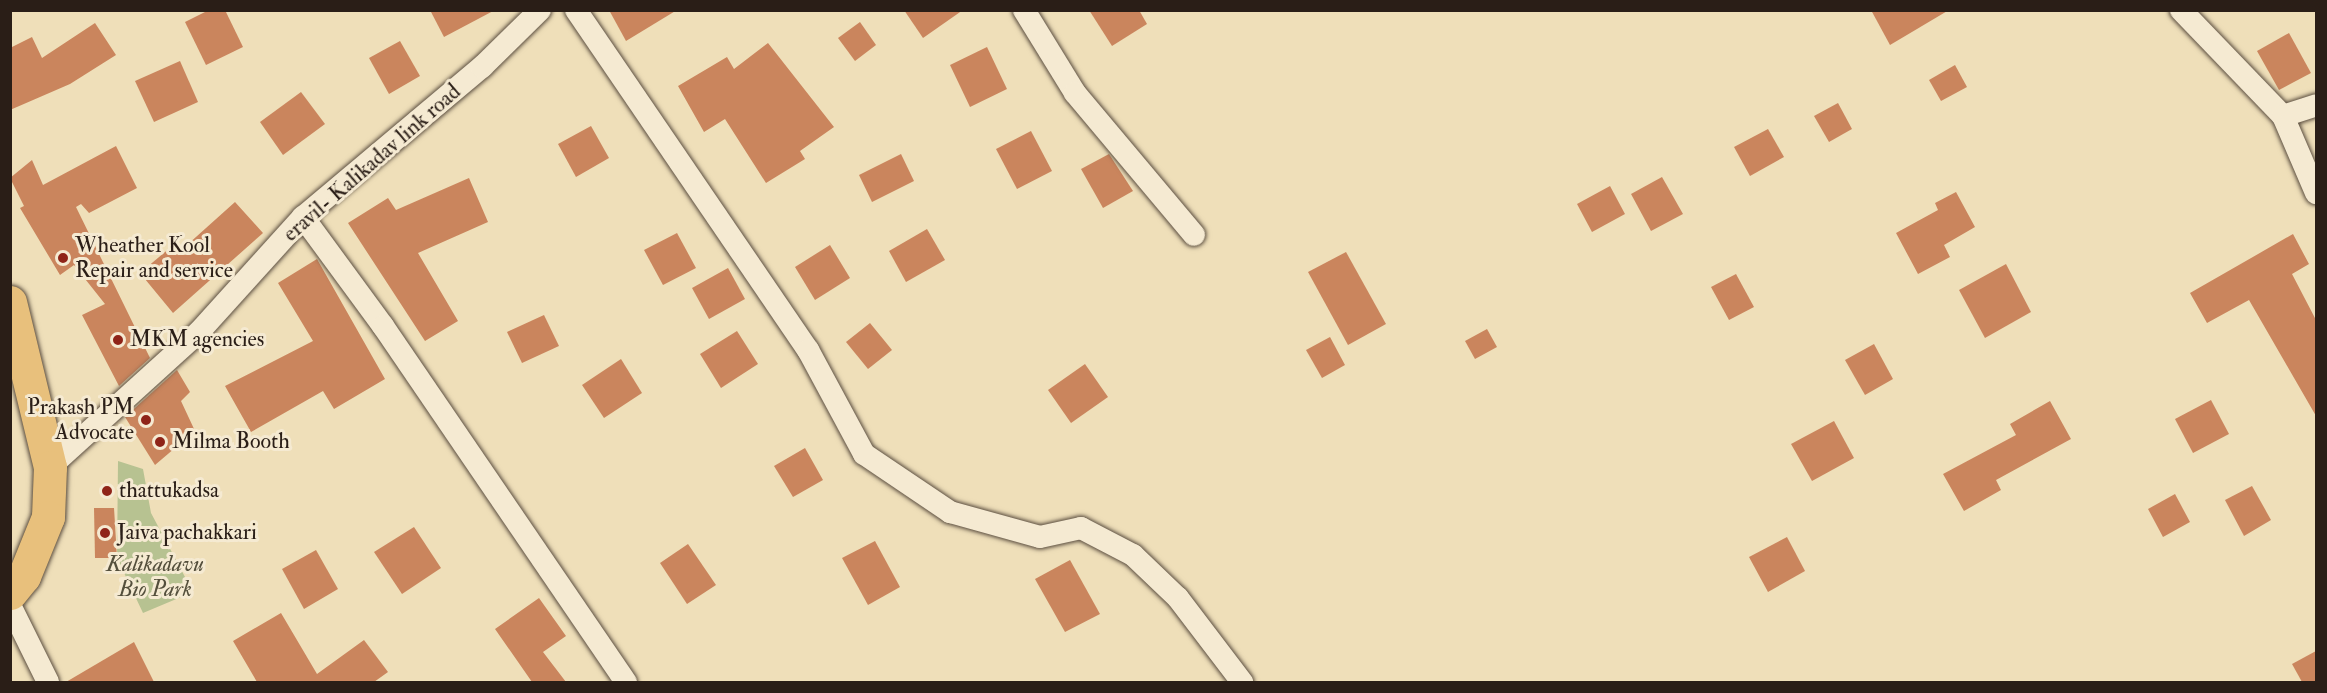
<!DOCTYPE html>
<style>
body{margin:0}
#map{position:relative;width:2327px;height:693px;overflow:hidden;background:#efdfb9;font-family:"IM FELL Double Pica",serif}
div>[style]{position:absolute}
.green>*{inset:0;background:#b7c291}
.building>*{inset:0;background:#ca855d}
.roads{filter:drop-shadow(0 0 2px #5b4e40) drop-shadow(0 0 2px #5b4e40)}
.street>*{height:22px;margin:-11px;padding:0 11px;transform-origin:11px;border-radius:11px;background:#f5ead2}
.highway>*{height:33px;margin:-16.5px;padding:0 16.5px;transform-origin:16.5px;border-radius:16.5px;background:#e8c07c}
.dots>*{width:16px;height:16px;translate:-50% -50%;box-sizing:border-box;border:3px solid #f5ead2;border-radius:50%}
span{translate:-50% -50%;white-space:nowrap;text-align:center;line-height:1.15;-webkit-text-stroke:6px #f5ead2;paint-order:stroke}
.street-label{font-size:22px;color:#2a1e17}
.poi-label{font-size:22px;color:#2a1e17}
.left{translate:0 -50%;text-align:left}
.right{translate:-100% -50%;text-align:right}
.park-label{font-size:22px;color:#544f3c;font-style:italic}
.frame{position:absolute;inset:0;border:12px solid #2a1e17;pointer-events:none}
</style>
<div id="map">
<div class="green">
<div style="clip-path:polygon(118px 461px,143px 469px,151px 513px,193px 592px,143px 613px,117px 558px)"></div>
</div>
<div class="building">
<div style="clip-path:polygon(209px 10px,225px 10px,243px 47px,206px 65px,185px 22px)"></div>
<div style="clip-path:polygon(430px 10px,495px 10px,444px 37px)"></div>
<div style="clip-path:polygon(609px 10px,677px 10px,626px 41px)"></div>
<div style="clip-path:polygon(904px 10px,963px 10px,923px 38px)"></div>
<div style="clip-path:polygon(1089px 10px,1139px 10px,1147px 24px,1112px 46px)"></div>
<div style="clip-path:polygon(1871px 10px,1949px 10px,1890px 45px)"></div>
<div style="clip-path:polygon(860px 22px,876px 45px,855px 61px,838px 38px)"></div>
<div style="clip-path:polygon(95px 23px,116px 55px,70px 84px,10px 110px,10px 48px,32px 37px,42px 58px)"></div>
<div style="clip-path:polygon(2289px 33px,2311px 73px,2279px 90px,2257px 51px)"></div>
<div style="clip-path:polygon(400px 41px,420px 76px,389px 94px,369px 58px)"></div>
<div style="clip-path:polygon(768px 43px,834px 127px,800px 151px,805px 159px,766px 183px,725px 119px,704px 132px,678px 86px,727px 57px,734px 69px)"></div>
<div style="clip-path:polygon(987px 47px,1007px 89px,970px 107px,950px 65px)"></div>
<div style="clip-path:polygon(180px 61px,198px 102px,154px 122px,135px 81px)"></div>
<div style="clip-path:polygon(1955px 65px,1967px 87px,1941px 101px,1929px 80px)"></div>
<div style="clip-path:polygon(301px 92px,325px 124px,283px 155px,260px 122px)"></div>
<div style="clip-path:polygon(1838px 103px,1852px 129px,1829px 142px,1814px 116px)"></div>
<div style="clip-path:polygon(591px 126px,609px 158px,576px 177px,558px 144px)"></div>
<div style="clip-path:polygon(1768px 129px,1784px 157px,1750px 176px,1734px 147px)"></div>
<div style="clip-path:polygon(1031px 131px,1052px 171px,1017px 189px,996px 149px)"></div>
<div style="clip-path:polygon(116px 146px,137px 188px,89px 213px,81px 204px,76px 207px,150px 358px,119px 386px,82px 315px,105px 304px,74px 265px,60px 275px,20px 208px,24px 206px,10px 178px,32px 160px,43px 185px)"></div>
<div style="clip-path:polygon(901px 154px,914px 181px,872px 202px,859px 175px)"></div>
<div style="clip-path:polygon(1109px 154px,1133px 191px,1103px 208px,1081px 169px)"></div>
<div style="clip-path:polygon(1662px 177px,1683px 214px,1651px 231px,1631px 194px)"></div>
<div style="clip-path:polygon(469px 178px,488px 222px,418px 253px,458px 321px,425px 341px,348px 223px,388px 198px,396px 210px)"></div>
<div style="clip-path:polygon(1610px 186px,1625px 214px,1592px 232px,1577px 204px)"></div>
<div style="clip-path:polygon(1956px 192px,1975px 227px,1944px 245px,1950px 257px,1918px 274px,1896px 233px,1938px 210px,1935px 203px)"></div>
<div style="clip-path:polygon(235px 202px,263px 233px,173px 313px,140px 273px,171px 247px,177px 254px)"></div>
<div style="clip-path:polygon(927px 229px,945px 260px,906px 282px,889px 251px)"></div>
<div style="clip-path:polygon(677px 233px,696px 268px,663px 285px,644px 250px)"></div>
<div style="clip-path:polygon(2293px 234px,2309px 264px,2292px 274px,2316px 320px,2316px 416px,2249px 300px,2207px 323px,2190px 293px)"></div>
<div style="clip-path:polygon(830px 245px,850px 278px,815px 300px,795px 267px)"></div>
<div style="clip-path:polygon(1346px 252px,1386px 324px,1348px 345px,1308px 272px)"></div>
<div style="clip-path:polygon(317px 259px,385px 379px,334px 409px,323px 391px,251px 432px,225px 386px,313px 341px,278px 283px)"></div>
<div style="clip-path:polygon(2006px 264px,2031px 312px,1985px 338px,1959px 290px)"></div>
<div style="clip-path:polygon(728px 268px,745px 299px,709px 319px,692px 288px)"></div>
<div style="clip-path:polygon(1736px 274px,1754px 307px,1729px 320px,1711px 287px)"></div>
<div style="clip-path:polygon(544px 315px,559px 346px,522px 363px,507px 332px)"></div>
<div style="clip-path:polygon(870px 323px,892px 350px,868px 369px,846px 342px)"></div>
<div style="clip-path:polygon(1487px 329px,1497px 347px,1475px 359px,1465px 341px)"></div>
<div style="clip-path:polygon(737px 331px,758px 364px,721px 388px,700px 354px)"></div>
<div style="clip-path:polygon(1330px 337px,1345px 365px,1322px 378px,1306px 350px)"></div>
<div style="clip-path:polygon(1874px 344px,1893px 379px,1865px 395px,1845px 360px)"></div>
<div style="clip-path:polygon(621px 359px,642px 393px,604px 418px,582px 385px)"></div>
<div style="clip-path:polygon(1085px 364px,1108px 397px,1071px 423px,1048px 390px)"></div>
<div style="clip-path:polygon(177px 370px,190px 392px,181px 401px,195px 431px,155px 465px,125px 417px)"></div>
<div style="clip-path:polygon(2211px 400px,2229px 434px,2193px 453px,2175px 419px)"></div>
<div style="clip-path:polygon(2050px 401px,2071px 439px,1996px 480px,2001px 490px,1964px 511px,1943px 474px,2016px 435px,2010px 424px)"></div>
<div style="clip-path:polygon(1834px 421px,1854px 458px,1812px 481px,1791px 444px)"></div>
<div style="clip-path:polygon(805px 448px,823px 480px,793px 497px,774px 466px)"></div>
<div style="clip-path:polygon(2252px 486px,2271px 520px,2244px 536px,2225px 500px)"></div>
<div style="clip-path:polygon(2175px 494px,2190px 522px,2163px 537px,2148px 509px)"></div>
<div style="clip-path:polygon(94px 508px,114px 508px,117px 558px,95px 558px)"></div>
<div style="clip-path:polygon(414px 527px,441px 568px,402px 594px,374px 552px)"></div>
<div style="clip-path:polygon(1787px 537px,1805px 571px,1768px 592px,1749px 557px)"></div>
<div style="clip-path:polygon(875px 541px,900px 587px,868px 605px,842px 558px)"></div>
<div style="clip-path:polygon(688px 544px,716px 585px,687px 604px,660px 563px)"></div>
<div style="clip-path:polygon(316px 550px,338px 589px,304px 609px,282px 569px)"></div>
<div style="clip-path:polygon(1070px 560px,1100px 614px,1065px 632px,1035px 579px)"></div>
<div style="clip-path:polygon(539px 598px,566px 636px,543px 652px,566px 682px,532px 682px,495px 629px)"></div>
<div style="clip-path:polygon(281px 613px,317px 674px,364px 640px,388px 672px,374px 682px,257px 682px,233px 641px)"></div>
<div style="clip-path:polygon(134px 642px,154px 682px,66px 682px)"></div>
<div style="clip-path:polygon(2316px 651px,2316px 682px,2302px 682px,2292px 664px)"></div>
</div>
<div class="roads">
<div class="street">
<div style="left:576px;top:10px;width:412px;rotate:55.7deg"></div>
<div style="left:808px;top:350px;width:118px;rotate:61.7deg"></div>
<div style="left:864px;top:454px;width:104px;rotate:34deg"></div>
<div style="left:950px;top:512px;width:93px;rotate:15.5deg"></div>
<div style="left:1040px;top:537px;width:42px;rotate:-12.4deg"></div>
<div style="left:1081px;top:528px;width:59px;rotate:27.4deg"></div>
<div style="left:1133px;top:555px;width:62px;rotate:43.7deg"></div>
<div style="left:1178px;top:598px;width:106px;rotate:52.7deg"></div>
<div style="left:1024px;top:10px;width:97px;rotate:58.4deg"></div>
<div style="left:1075px;top:93px;width:185px;rotate:50deg"></div>
<div style="left:2181px;top:10px;width:147px;rotate:46.1deg"></div>
<div style="left:2283px;top:116px;width:84px;rotate:66.8deg"></div>
<div style="left:2283px;top:116px;width:35px;rotate:-18deg"></div>
<div style="left:303px;top:217px;width:135px;rotate:53.7deg"></div>
<div style="left:383px;top:326px;width:431px;rotate:55.7deg"></div>
<div style="left:50px;top:467px;width:201px;rotate:-42.2deg"></div>
<div style="left:199px;top:332px;width:155px;rotate:-47.9deg"></div>
<div style="left:303px;top:217px;width:234px;rotate:-40deg"></div>
<div style="left:482px;top:67px;width:81px;rotate:-44.5deg"></div>
<div style="left:10px;top:605px;width:86px;rotate:63.7deg"></div>
</div>
<div class="highway">
<div style="left:10px;top:302px;width:170px;rotate:76.4deg"></div>
<div style="left:50px;top:467px;width:50px;rotate:92.3deg"></div>
<div style="left:48px;top:517px;width:64px;rotate:112.1deg"></div>
<div style="left:24px;top:576px;width:22px;rotate:129deg"></div>
</div>
</div>
<div class="dots">
<div style="left:63px;top:258px;background:#8f2418"></div>
<div style="left:118px;top:340px;background:#8f2418"></div>
<div style="left:146px;top:420px;background:#8f2418"></div>
<div style="left:160px;top:442px;background:#8f2418"></div>
<div style="left:107px;top:491px;background:#8f2418"></div>
<div style="left:105px;top:533px;background:#8f2418"></div>
</div>
<div class="street-label">
<span style="left:372px;top:163px;rotate:-41deg">eravil- Kalikadav link road</span>
</div>
<div class="poi-label">
<span class="left" style="left:75px;top:258px">Wheather Kool<br>Repair and service</span>
<span class="left" style="left:130px;top:340px">MKM agencies</span>
<span class="right" style="left:134px;top:420px">Prakash PM<br>Advocate</span>
<span class="left" style="left:172px;top:442px">Milma Booth</span>
<span class="left" style="left:119px;top:491px">thattukadsa</span>
<span class="left" style="left:117px;top:533px">Jaiva pachakkari</span>
</div>
<div class="park-label">
<span style="left:155px;top:577px">Kalikadavu<br>Bio Park</span>
</div>
<div class="frame"></div>
</div>
